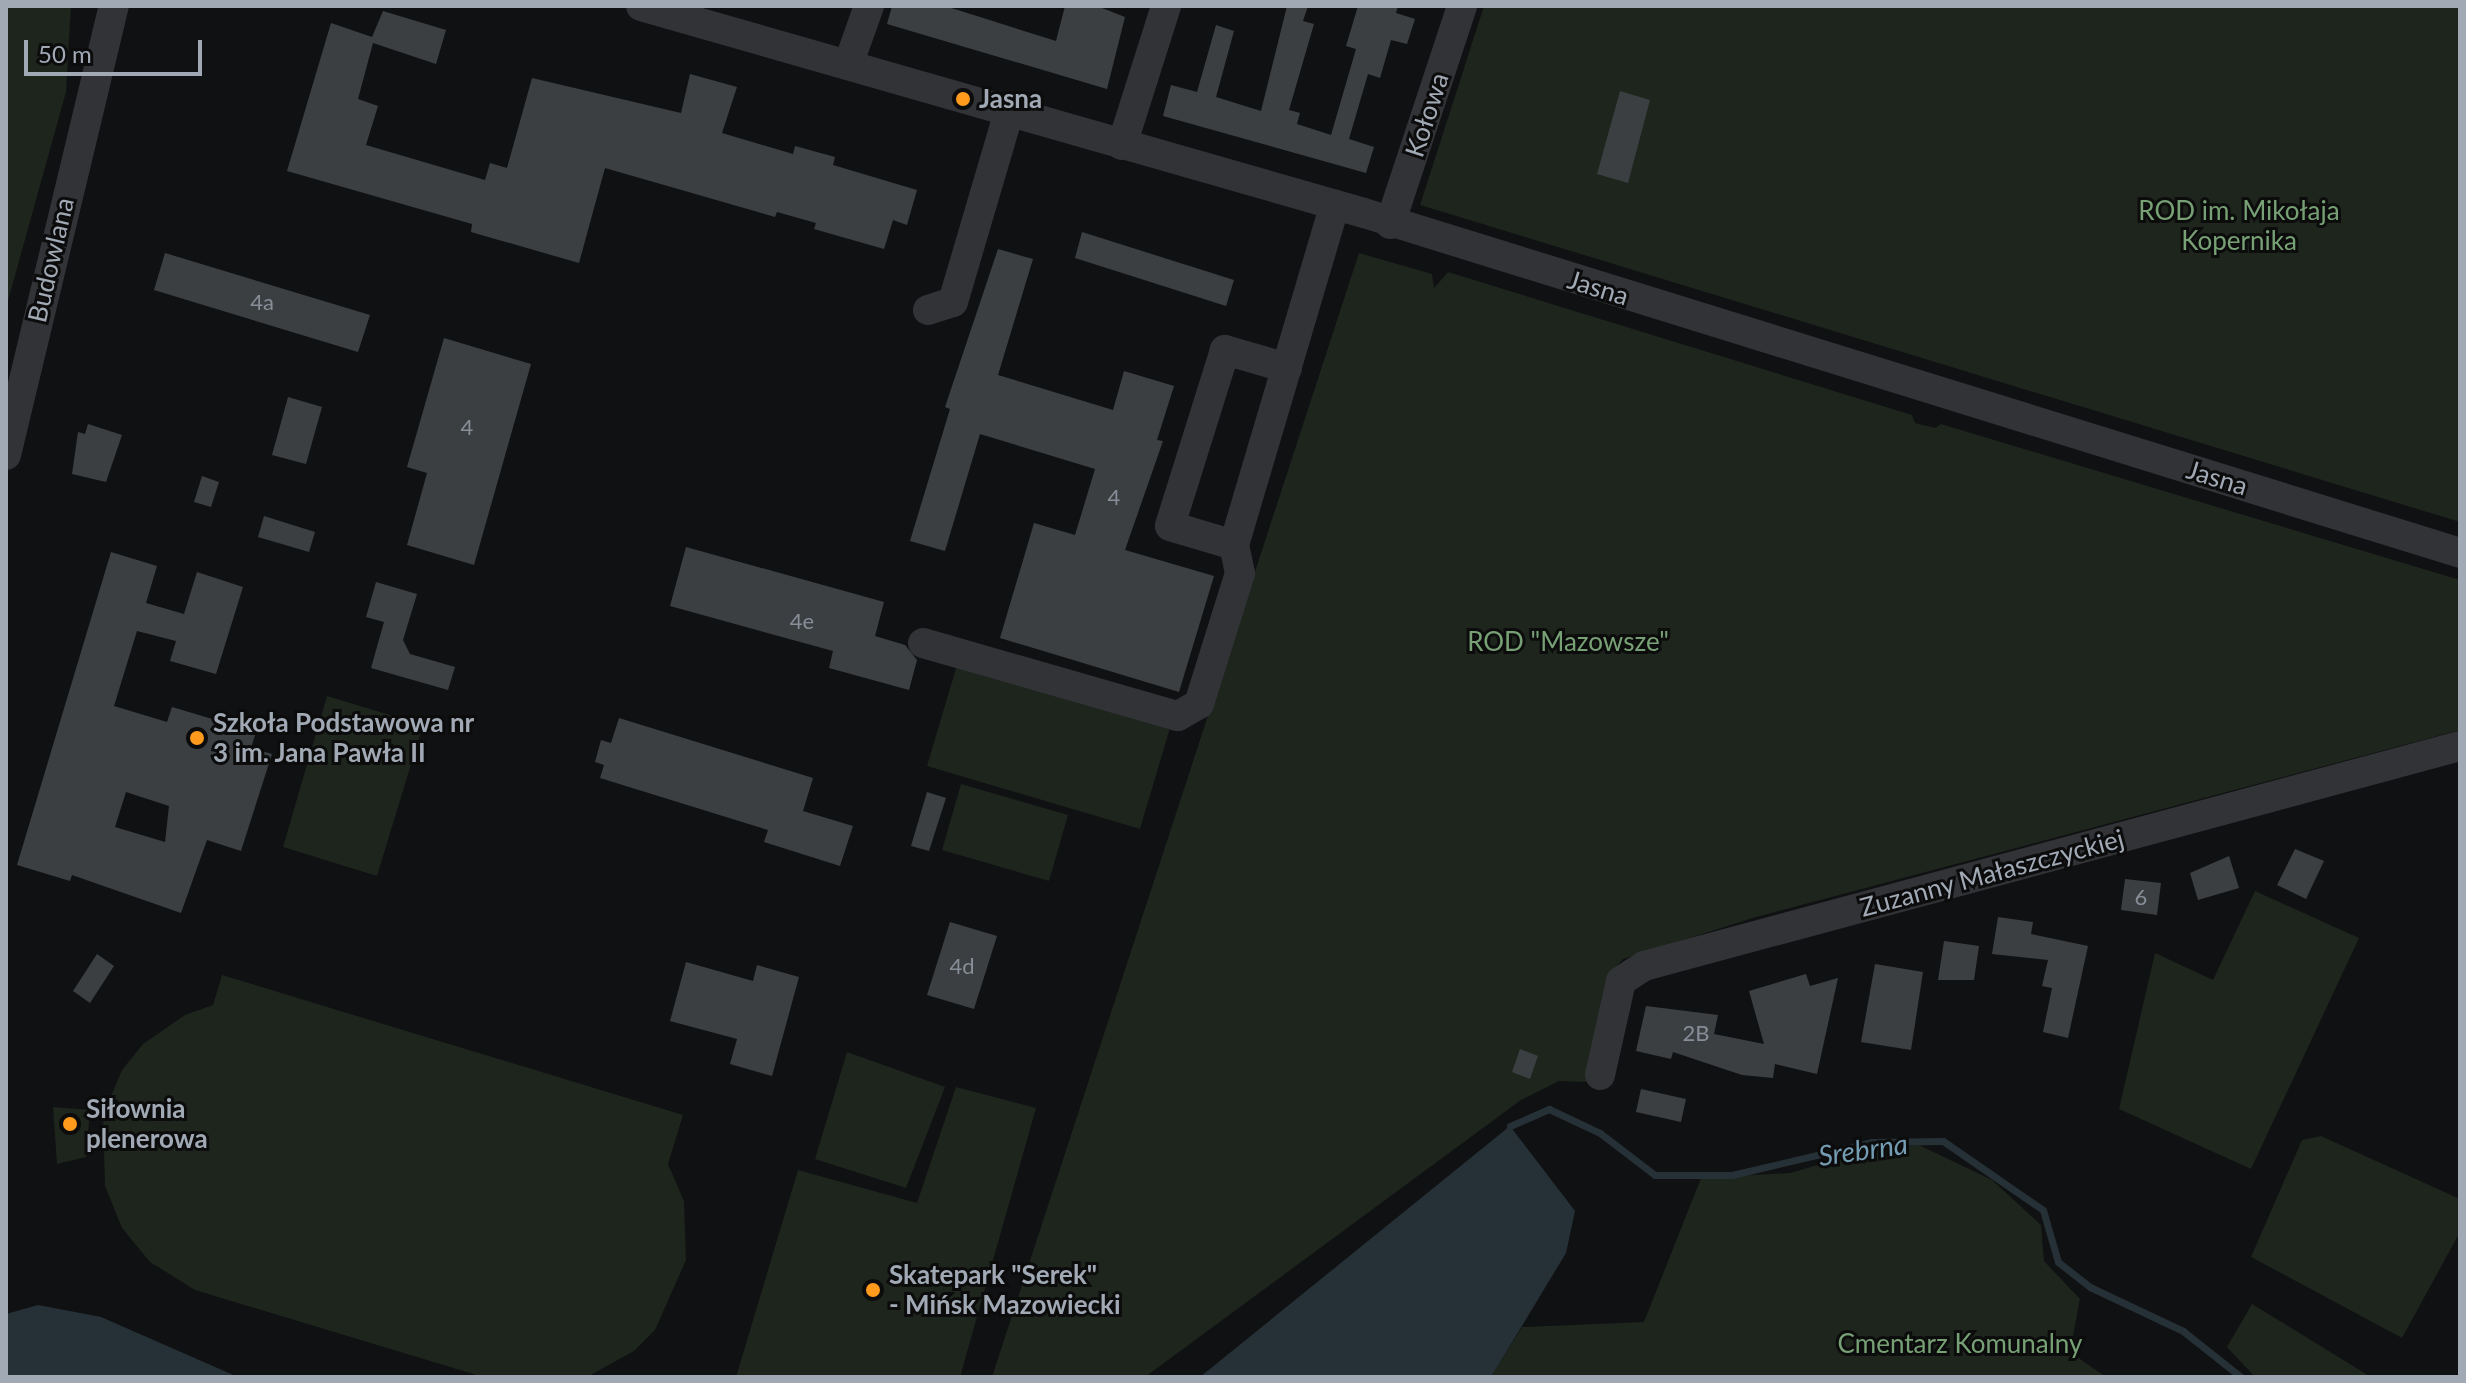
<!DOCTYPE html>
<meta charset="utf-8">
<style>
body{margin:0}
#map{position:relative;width:2466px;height:1383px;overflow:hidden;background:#101112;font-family:Lato,sans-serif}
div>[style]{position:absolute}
.green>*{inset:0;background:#1d251d}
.water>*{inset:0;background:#263137}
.stream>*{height:7px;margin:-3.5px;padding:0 3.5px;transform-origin:3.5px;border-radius:3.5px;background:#263137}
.building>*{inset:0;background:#3c3f42}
.minor>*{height:30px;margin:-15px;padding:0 15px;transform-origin:15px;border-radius:15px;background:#313337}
.dots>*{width:22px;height:22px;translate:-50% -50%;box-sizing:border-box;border:4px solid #0c0c0d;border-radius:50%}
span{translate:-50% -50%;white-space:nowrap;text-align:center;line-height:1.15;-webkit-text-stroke:6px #0c0c0d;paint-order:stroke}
.number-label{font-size:22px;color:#878e98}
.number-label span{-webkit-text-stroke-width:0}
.poi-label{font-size:26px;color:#a0a9b4;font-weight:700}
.left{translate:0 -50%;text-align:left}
.street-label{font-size:26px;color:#a0a9b4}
.park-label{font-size:26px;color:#77a175}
.water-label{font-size:28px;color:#749cb3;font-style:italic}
.frame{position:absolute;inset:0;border:8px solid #a0a9b4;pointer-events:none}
.scale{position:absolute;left:24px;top:40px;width:178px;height:36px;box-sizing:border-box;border:4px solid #a0a9b4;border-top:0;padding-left:10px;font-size:24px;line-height:28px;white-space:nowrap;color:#a0a9b4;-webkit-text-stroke:6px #0c0c0d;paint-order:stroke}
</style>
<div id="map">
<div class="green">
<div style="clip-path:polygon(6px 6px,71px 6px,66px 92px,6px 308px)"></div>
<div style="clip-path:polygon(1484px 6px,2460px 6px,2460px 522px,1420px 205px)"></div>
<div style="clip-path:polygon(1359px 253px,1432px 274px,1434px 288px,1448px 272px,1912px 415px,1915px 423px,1935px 428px,1941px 424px,2460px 580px,2460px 730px,1756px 917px,1623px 959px,1610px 974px,1586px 1082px,1559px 1081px,1521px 1100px,1145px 1377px,992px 1377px)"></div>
<div style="clip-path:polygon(957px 665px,1170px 728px,1140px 829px,927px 766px)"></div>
<div style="clip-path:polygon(327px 696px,423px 725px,377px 876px,283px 847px)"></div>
<div style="clip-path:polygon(961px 784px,1068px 815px,1049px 881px,942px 850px)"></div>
<div style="clip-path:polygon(2255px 891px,2359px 938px,2251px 1169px,2119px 1109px,2155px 953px,2213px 980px)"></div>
<div style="clip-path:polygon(222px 975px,683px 1115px,668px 1164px,684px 1201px,686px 1260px,655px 1330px,634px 1351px,587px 1377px,483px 1377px,195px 1290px,150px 1262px,122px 1228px,105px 1186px,103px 1115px,122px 1070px,143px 1044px,185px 1015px,213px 1005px)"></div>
<div style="clip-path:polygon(847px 1052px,945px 1087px,906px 1188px,815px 1159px)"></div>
<div style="clip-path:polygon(956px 1087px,1036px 1108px,960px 1377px,736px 1377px,798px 1170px,917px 1203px)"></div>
<div style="clip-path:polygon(53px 1107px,90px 1110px,86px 1157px,57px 1164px)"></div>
<div style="clip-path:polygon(2321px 1136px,2460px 1199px,2460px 1232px,2402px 1338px,2251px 1257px,2302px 1140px)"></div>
<div style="clip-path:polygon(1919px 1145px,1992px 1180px,2041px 1225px,2044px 1261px,2080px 1299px,2070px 1352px,2106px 1377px,1491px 1377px,1522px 1327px,1644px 1322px,1701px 1178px,1790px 1173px,1877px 1148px)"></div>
<div style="clip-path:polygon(2252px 1304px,2371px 1377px,2255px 1377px,2227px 1347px)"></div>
</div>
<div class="water">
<div style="clip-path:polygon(1510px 1126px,1575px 1211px,1566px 1253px,1491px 1377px,1200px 1377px)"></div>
<div style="clip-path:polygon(38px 1305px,101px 1317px,238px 1377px,6px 1377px,6px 1314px)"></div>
</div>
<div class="stream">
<div style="left:1510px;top:1126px;width:43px;rotate:-23.6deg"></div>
<div style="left:1549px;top:1109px;width:56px;rotate:25.2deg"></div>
<div style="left:1600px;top:1133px;width:69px;rotate:37.4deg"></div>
<div style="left:1655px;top:1175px;width:77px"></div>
<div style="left:1732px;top:1175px;width:144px;rotate:-13.3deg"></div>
<div style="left:1872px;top:1142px;width:71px;rotate:-0.8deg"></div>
<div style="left:1943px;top:1141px;width:121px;rotate:34.6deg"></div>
<div style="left:2043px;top:1210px;width:54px;rotate:73.9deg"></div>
<div style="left:2058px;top:1262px;width:41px;rotate:38deg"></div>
<div style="left:2090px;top:1287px;width:103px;rotate:25.3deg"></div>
<div style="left:2183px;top:1331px;width:74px;rotate:38.4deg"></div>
</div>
<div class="building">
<div style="clip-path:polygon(892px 6px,945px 6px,1056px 41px,1065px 6px,1097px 6px,1125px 17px,1107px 89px,887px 24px)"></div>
<div style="clip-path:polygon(1287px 6px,1308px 6px,1303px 21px,1314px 24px,1289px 110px,1300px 113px,1297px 124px,1331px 135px,1356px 49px,1346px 46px,1358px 6px,1398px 6px,1396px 13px,1415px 19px,1407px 44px,1391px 40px,1380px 78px,1368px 74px,1349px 139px,1374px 147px,1366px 173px,1163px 116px,1171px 85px,1197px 92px,1216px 25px,1234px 31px,1216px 97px,1261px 111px)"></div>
<div style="clip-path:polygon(383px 11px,446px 30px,436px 64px,373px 43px,358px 99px,378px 106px,366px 145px,485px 180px,490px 163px,507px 168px,532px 78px,681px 113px,690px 74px,737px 87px,722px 133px,793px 154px,795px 146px,835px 157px,833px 165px,917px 190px,907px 225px,893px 220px,884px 249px,814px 229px,816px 223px,777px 212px,775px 217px,605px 168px,579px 263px,471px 232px,472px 224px,287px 171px,331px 23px,372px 37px)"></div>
<div style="clip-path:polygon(1620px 91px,1650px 100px,1628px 183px,1597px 174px)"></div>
<div style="clip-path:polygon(1082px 232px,1234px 280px,1226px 306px,1075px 258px)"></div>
<div style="clip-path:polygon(998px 249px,1033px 259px,998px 375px,1113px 410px,1124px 371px,1174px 386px,1157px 440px,1163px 441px,1125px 550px,1214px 576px,1179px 692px,1000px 638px,1034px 523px,1075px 535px,1095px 469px,980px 434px,945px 551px,910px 541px,950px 409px,945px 407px)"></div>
<div style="clip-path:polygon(165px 253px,370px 315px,358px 352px,154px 290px)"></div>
<div style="clip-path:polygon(444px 338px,531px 364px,474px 565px,407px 545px,427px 473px,407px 467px)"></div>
<div style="clip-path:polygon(288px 397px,322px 407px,306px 464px,272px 455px)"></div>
<div style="clip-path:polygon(88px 424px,122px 435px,106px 482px,72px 474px,78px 432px,85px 434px)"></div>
<div style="clip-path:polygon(202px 476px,219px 482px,211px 507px,194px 502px)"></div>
<div style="clip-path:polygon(264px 516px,315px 532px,309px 552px,258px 537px)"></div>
<div style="clip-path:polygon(686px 547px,884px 602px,875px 636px,905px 645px,917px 660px,909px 690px,829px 668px,833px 651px,670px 606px)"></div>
<div style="clip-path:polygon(evenodd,111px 552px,157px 566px,146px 603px,184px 614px,197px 572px,243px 587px,216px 674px,170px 661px,176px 641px,137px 631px,114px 706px,167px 722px,172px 707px,256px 732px,251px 748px,272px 754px,241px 851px,207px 840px,181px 913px,72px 875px,70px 881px,17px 865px,111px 552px,126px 792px,169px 806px,165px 842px,115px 827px,126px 792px)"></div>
<div style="clip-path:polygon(376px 582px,417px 594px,403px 640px,410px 654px,455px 667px,448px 690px,371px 668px,384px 622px,366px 617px)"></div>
<div style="clip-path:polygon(619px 718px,813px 778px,803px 811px,853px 826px,840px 866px,764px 842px,768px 830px,600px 778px,604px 765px,595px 762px,601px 740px,611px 743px)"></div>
<div style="clip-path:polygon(927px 792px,946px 798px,929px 851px,911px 846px)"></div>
<div style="clip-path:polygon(2295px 849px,2324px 861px,2306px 899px,2277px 885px)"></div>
<div style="clip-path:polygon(2229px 856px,2239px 888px,2198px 900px,2190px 873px)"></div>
<div style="clip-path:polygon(2125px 879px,2161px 883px,2157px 915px,2121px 910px)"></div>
<div style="clip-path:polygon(1998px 917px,2033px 922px,2031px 934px,2088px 946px,2068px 1038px,2043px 1032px,2052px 988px,2042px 986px,2048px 960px,1992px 954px)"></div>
<div style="clip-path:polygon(950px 922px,997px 936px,974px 1009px,927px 995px)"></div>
<div style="clip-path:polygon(1944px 941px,1979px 946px,1974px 980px,1938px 980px)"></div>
<div style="clip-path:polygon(97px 954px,114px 966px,90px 1003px,73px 991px)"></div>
<div style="clip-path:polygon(686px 962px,753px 981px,757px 965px,799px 977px,772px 1076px,730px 1064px,737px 1039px,670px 1021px)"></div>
<div style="clip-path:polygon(1875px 964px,1923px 972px,1911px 1050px,1861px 1042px)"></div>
<div style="clip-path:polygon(1806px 974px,1810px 986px,1838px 978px,1817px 1074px,1775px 1064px,1773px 1078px,1742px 1075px,1673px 1052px,1671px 1059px,1636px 1051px,1646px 1006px,1718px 1015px,1714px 1034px,1764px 1044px,1749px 991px)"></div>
<div style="clip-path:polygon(1520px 1049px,1538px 1056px,1530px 1079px,1512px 1072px)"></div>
<div style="clip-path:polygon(1641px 1089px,1686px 1099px,1681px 1122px,1636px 1112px)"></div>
</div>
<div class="minor">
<div style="left:641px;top:6px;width:752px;rotate:15.98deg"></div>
<div style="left:1364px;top:213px;width:1148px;rotate:17.23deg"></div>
<div style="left:848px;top:65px;width:63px;rotate:-70.4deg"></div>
<div style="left:1122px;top:145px;width:146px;rotate:-72.4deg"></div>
<div style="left:1390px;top:224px;width:230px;rotate:-71.7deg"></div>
<div style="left:928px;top:310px;width:26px;rotate:-18deg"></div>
<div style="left:953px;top:302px;width:198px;rotate:-73.6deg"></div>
<div style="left:1287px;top:368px;width:65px;rotate:-163.8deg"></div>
<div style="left:1225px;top:350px;width:184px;rotate:107.4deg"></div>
<div style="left:1170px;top:526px;width:67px;rotate:16.5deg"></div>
<div style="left:1234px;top:545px;width:355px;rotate:-73.5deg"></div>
<div style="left:6px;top:455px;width:462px;rotate:-76.5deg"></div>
<div style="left:923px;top:643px;width:265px;rotate:16deg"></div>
<div style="left:1178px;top:716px;width:24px;rotate:-30deg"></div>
<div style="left:1199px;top:704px;width:137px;rotate:-72.6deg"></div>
<div style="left:1240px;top:573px;width:29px;rotate:-102deg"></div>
<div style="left:1600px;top:1075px;width:96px;rotate:-77.4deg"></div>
<div style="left:1621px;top:981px;width:27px;rotate:-33deg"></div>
<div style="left:1644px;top:966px;width:845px;rotate:-15.09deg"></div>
</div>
<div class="dots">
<div style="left:963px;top:99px;background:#ff9a1c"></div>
<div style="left:197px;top:738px;background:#ff9a1c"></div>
<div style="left:70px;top:1124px;background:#ff9a1c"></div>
<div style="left:873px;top:1290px;background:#ff9a1c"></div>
</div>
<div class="number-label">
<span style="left:262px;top:302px">4a</span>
<span style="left:467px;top:427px">4</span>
<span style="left:1114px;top:497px">4</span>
<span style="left:802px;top:621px">4e</span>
<span style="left:2141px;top:897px">6</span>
<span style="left:962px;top:966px">4d</span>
<span style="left:1696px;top:1033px">2B</span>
</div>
<div class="poi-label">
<span class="left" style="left:979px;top:99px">Jasna</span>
<span class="left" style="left:213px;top:738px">Szkoła Podstawowa nr<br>3 im. Jana Pawła II</span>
<span class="left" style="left:86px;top:1124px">Siłownia<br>plenerowa</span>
<span class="left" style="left:889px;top:1290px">Skatepark "Serek"<br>- Mińsk Mazowiecki</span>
</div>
<div class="street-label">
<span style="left:1427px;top:115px;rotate:-72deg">Kołowa</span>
<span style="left:51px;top:260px;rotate:-77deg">Budowlana</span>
<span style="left:1598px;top:288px;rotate:17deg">Jasna</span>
<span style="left:2217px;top:478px;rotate:17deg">Jasna</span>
<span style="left:1992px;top:873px;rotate:-15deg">Zuzanny Małaszczyckiej</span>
</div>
<div class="park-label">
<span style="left:2239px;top:226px">ROD im. Mikołaja<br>Kopernika</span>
<span style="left:1568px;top:642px">ROD "Mazowsze"</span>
<span style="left:1960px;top:1344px">Cmentarz Komunalny</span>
</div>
<div class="water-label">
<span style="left:1863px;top:1149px;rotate:-8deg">Srebrna</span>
</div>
<div class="frame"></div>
<div class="scale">50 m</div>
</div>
